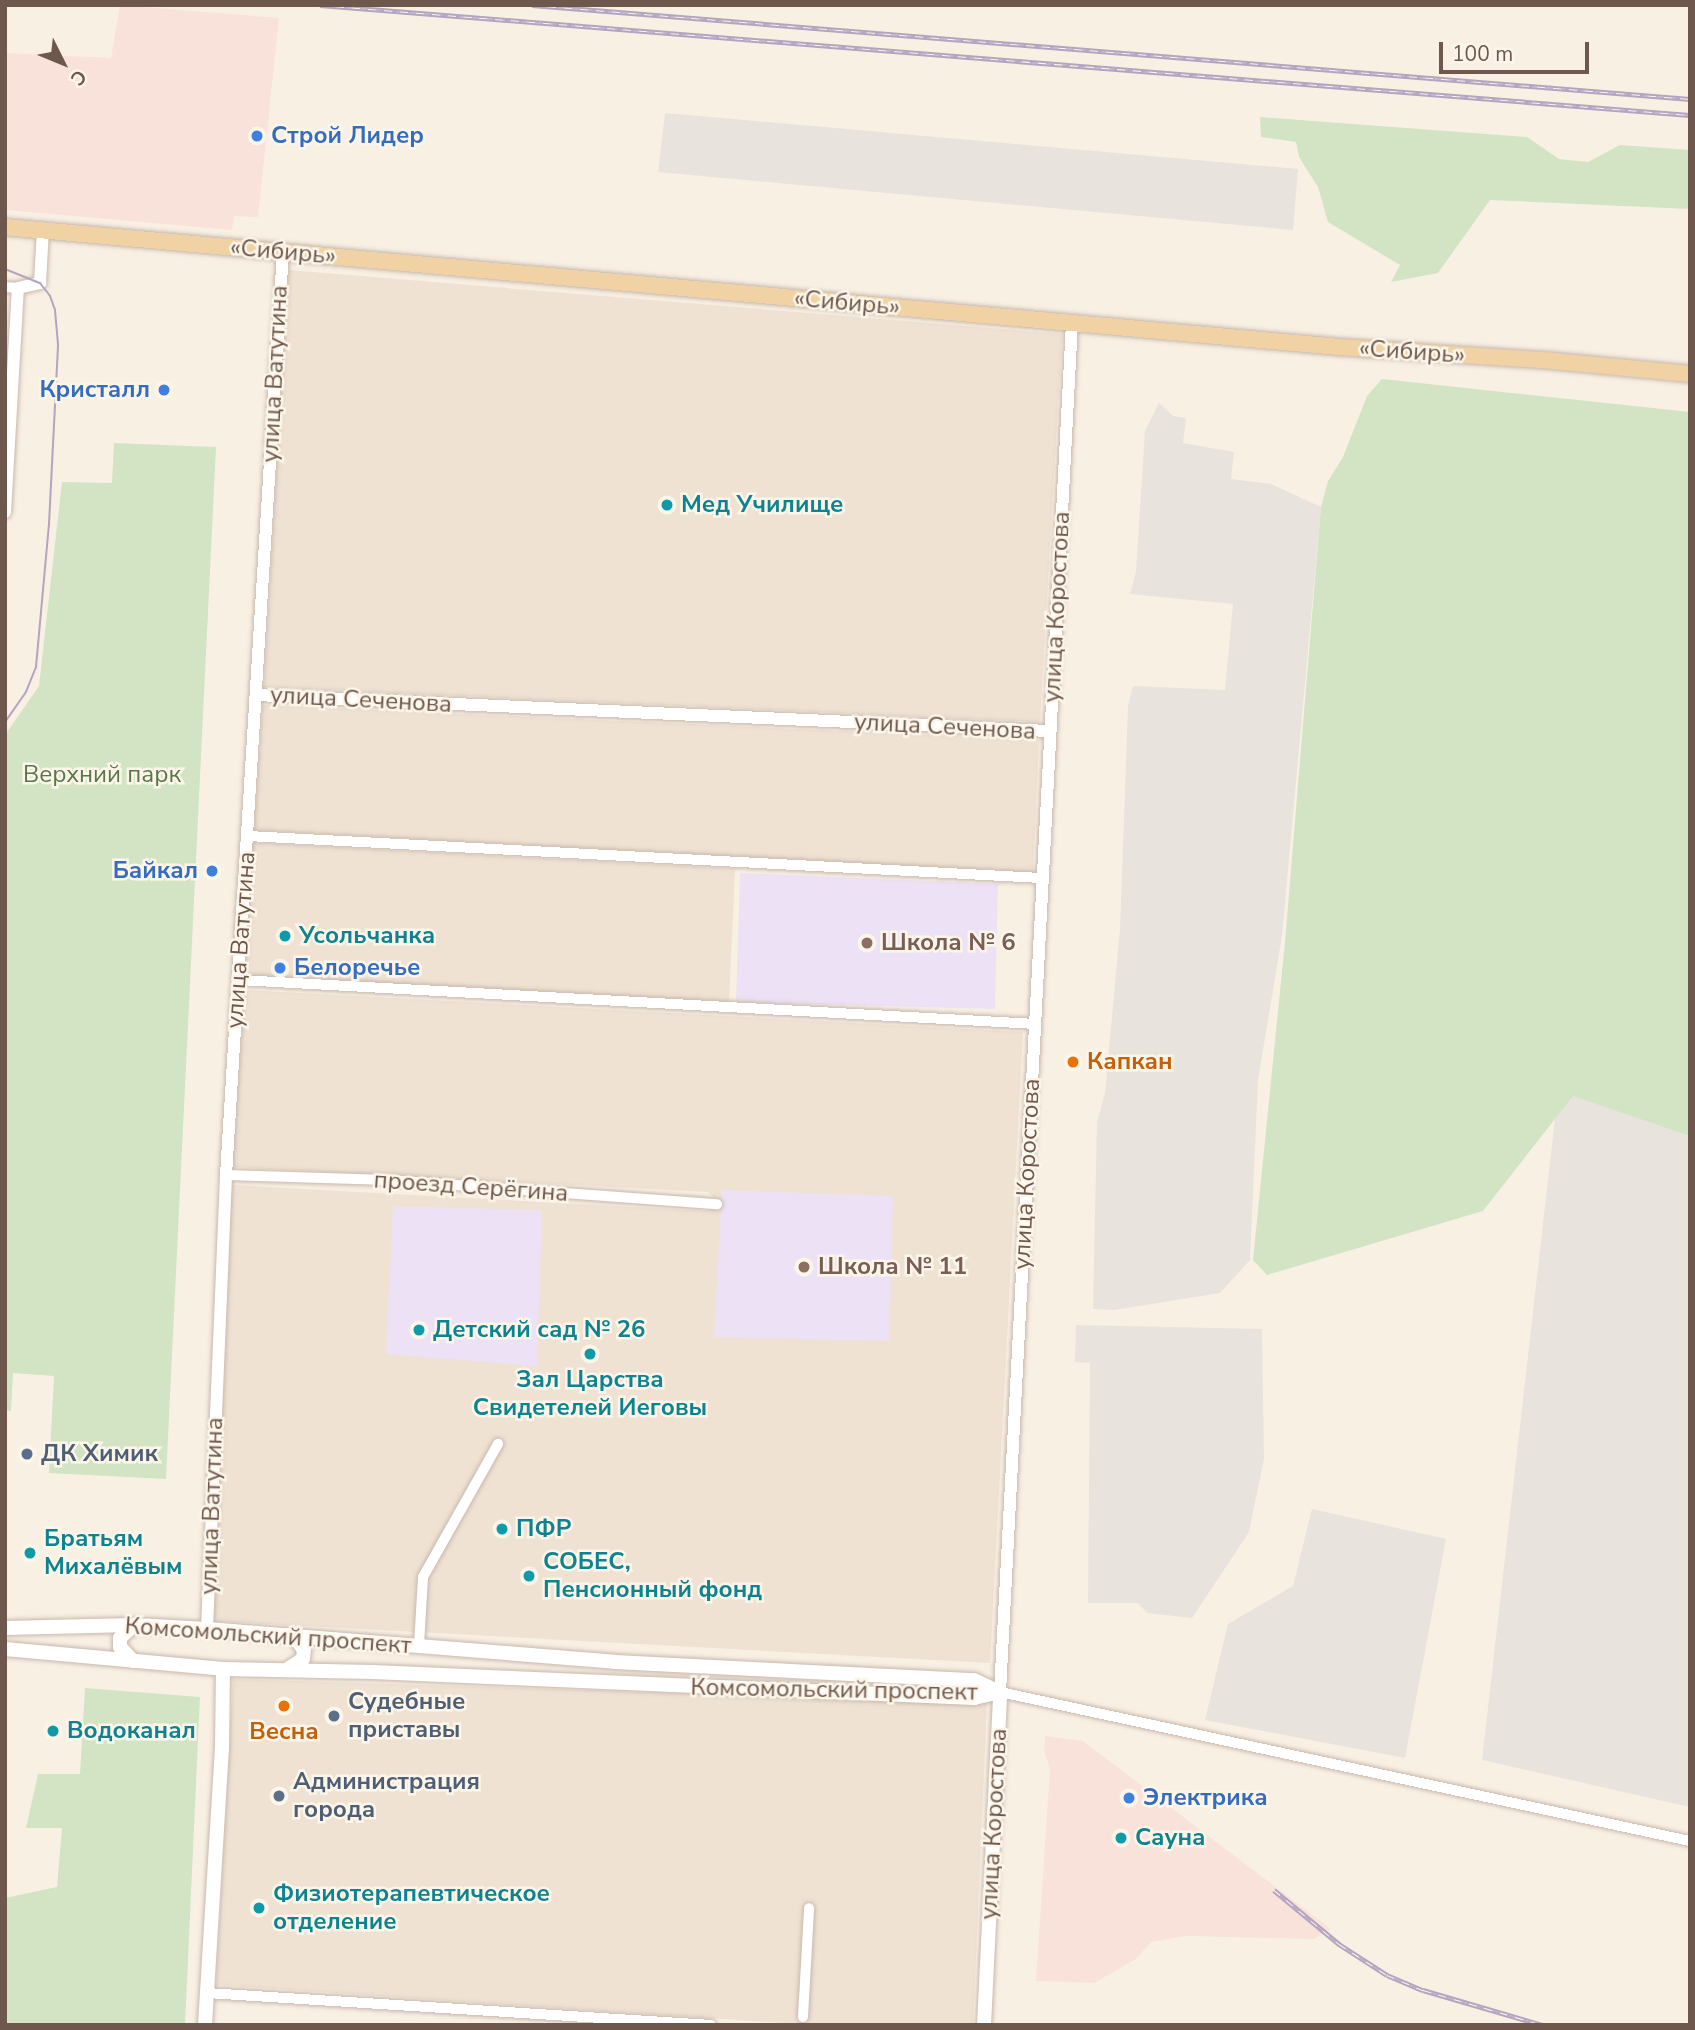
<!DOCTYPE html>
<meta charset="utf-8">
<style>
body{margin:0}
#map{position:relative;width:1695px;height:2030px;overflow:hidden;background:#f9f0e4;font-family:"Nunito Sans",sans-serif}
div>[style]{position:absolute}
.residential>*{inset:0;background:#efe2d3}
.commercial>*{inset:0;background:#f8e2d9}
.industrial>*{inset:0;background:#e9e3de}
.education>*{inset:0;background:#ede1f5}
.green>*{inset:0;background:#d2e4c4}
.roads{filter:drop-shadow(0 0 2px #c8b8ac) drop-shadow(0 0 2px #c8b8ac)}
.minor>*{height:10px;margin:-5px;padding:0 5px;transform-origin:5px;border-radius:5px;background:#fff}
.tertiary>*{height:12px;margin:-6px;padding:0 6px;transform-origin:6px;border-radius:6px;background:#fff}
.secondary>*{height:14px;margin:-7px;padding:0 7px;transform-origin:7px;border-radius:7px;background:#fff}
.primary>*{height:16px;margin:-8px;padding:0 8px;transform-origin:8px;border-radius:8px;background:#f0d2a4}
.tram>*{height:2px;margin:-1px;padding:0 1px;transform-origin:1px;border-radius:1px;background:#b3a4c0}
.rail>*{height:5px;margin-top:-2.5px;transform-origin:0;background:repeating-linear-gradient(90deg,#fcf5e9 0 8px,#b3a4c0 0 16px);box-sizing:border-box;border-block:2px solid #b3a4c0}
.dots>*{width:19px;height:19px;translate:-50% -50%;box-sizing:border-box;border:4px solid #fcf5e9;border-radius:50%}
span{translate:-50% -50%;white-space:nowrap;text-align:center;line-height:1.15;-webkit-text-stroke:5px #fcf5e9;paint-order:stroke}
.shop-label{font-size:24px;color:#366cbe;font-weight:700}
.left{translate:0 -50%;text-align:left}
.right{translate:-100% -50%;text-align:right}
.street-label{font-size:24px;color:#6e584d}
.culture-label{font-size:24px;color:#0d838f;font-weight:700}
.park-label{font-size:24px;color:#58784a}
.education-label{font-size:24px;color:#785e54;font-weight:700}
.food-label{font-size:24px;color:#c56008;font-weight:700}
.service-label{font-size:24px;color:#4e5e75;font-weight:700}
.frame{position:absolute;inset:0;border:7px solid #6e584d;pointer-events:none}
.north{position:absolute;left:28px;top:28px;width:70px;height:70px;-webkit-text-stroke:5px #fcf5e9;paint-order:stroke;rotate:133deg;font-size:19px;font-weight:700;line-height:28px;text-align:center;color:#6e584d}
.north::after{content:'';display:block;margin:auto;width:24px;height:32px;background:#6e584d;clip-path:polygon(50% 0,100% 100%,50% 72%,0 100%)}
.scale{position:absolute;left:1439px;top:42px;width:150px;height:32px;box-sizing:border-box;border:4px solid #6e584d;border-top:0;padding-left:9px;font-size:21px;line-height:24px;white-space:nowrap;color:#6e584d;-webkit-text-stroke:5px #fcf5e9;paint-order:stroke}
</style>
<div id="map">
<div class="residential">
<div style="clip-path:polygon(289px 270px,1062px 334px,1040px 722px,264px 687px)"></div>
<div style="clip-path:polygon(263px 705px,1039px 740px,1033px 873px,254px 830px)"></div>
<div style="clip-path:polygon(252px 843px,735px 869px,729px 1004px,246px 976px)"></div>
<div style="clip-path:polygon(245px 990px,1023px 1032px,990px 1663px,213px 1621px,231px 1185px,707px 1211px,717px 1200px,708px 1192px,232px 1167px)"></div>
<div style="clip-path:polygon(233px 1679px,987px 1703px,973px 2025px,814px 2025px,216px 1985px)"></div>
</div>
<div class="commercial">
<div style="clip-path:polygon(120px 5px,279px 18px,258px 217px,234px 216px,232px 230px,5px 210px,5px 53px,111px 58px)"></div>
<div style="clip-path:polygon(1045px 1736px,1083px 1741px,1331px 1929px,1314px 1939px,1186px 1936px,1151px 1942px,1136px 1959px,1094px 1983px,1036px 1981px,1050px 1769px,1044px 1751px)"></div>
</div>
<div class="industrial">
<div style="clip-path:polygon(665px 113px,1298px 169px,1293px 230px,658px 172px)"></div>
<div style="clip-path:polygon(1159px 403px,1173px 416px,1186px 418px,1183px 443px,1234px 452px,1231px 479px,1271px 484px,1321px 507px,1282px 936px,1258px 1080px,1250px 1260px,1220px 1293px,1114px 1310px,1093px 1309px,1097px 1122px,1105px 1093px,1120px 929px,1128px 706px,1133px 686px,1225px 690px,1233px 604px,1130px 594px,1136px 571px,1145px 431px)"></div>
<div style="clip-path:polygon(1568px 1004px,1690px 1011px,1690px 1807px,1482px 1760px)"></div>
<div style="clip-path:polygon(1076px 1325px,1262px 1329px,1264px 1459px,1249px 1532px,1192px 1618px,1147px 1613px,1138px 1603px,1088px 1603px,1090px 1363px,1075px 1362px)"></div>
<div style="clip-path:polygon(1312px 1509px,1446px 1539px,1405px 1758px,1205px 1720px,1228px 1624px,1293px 1586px)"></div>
</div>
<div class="education">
<div style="clip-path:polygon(740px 873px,998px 884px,995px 1009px,736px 1002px)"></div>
<div style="clip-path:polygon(722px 1190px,893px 1196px,889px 1341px,714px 1337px)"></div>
<div style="clip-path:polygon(393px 1206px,542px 1210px,537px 1366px,386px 1354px)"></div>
</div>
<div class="green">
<div style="clip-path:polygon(1260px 117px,1527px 137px,1559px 159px,1588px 162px,1620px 145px,1690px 150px,1690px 209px,1490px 200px,1438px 273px,1391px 282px,1400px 265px,1328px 222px,1318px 187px,1299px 157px,1296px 142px,1261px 137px)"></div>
<div style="clip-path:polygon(1382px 379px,1690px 412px,1690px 1136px,1573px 1096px,1483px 1211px,1267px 1275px,1253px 1260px,1285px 942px,1321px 507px,1328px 481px,1343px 457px,1367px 396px)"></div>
<div style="clip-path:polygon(114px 443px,216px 447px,166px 1479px,49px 1473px,54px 1376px,13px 1373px,11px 1411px,5px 1410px,5px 735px,39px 686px,62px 482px,112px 483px)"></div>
<div style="clip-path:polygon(85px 1688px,200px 1697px,185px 2025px,5px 2025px,5px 1898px,57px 1887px,62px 1828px,26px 1828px,38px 1774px,80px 1774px)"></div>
</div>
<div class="roads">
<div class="minor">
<div style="left:5px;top:287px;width:13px;rotate:4deg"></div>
<div style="left:248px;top:836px;width:795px;rotate:3.03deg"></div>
<div style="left:239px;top:980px;width:797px;rotate:3.16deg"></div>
<div style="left:226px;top:1175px;width:162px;rotate:1.8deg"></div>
<div style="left:388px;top:1180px;width:330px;rotate:4.2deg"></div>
<div style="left:419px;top:1645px;width:68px;rotate:-86.6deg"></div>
<div style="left:423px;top:1577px;width:153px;rotate:-60.6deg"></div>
<div style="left:1000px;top:1692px;width:706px;rotate:12.19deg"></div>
<div style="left:207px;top:1993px;width:505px;rotate:3.63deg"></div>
<div style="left:803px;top:2017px;width:109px;rotate:-86.8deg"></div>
</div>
<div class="tertiary">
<div style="left:5px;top:512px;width:224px;rotate:-86.7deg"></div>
<div style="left:18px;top:288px;width:23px;rotate:-13deg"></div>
<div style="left:40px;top:283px;width:53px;rotate:-86.8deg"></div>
<div style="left:256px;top:695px;width:795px;rotate:2.6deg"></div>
<div style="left:207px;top:1629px;width:454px;rotate:-87.6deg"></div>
<div style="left:226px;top:1175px;width:925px;rotate:-86.47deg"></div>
<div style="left:1000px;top:1692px;width:1371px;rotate:-86.99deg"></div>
</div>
<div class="secondary">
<div style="left:5px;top:1628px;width:129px;rotate:-1.3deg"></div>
<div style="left:134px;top:1625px;width:73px;rotate:3.1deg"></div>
<div style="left:207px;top:1629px;width:409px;rotate:4.6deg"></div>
<div style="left:615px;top:1662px;width:359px;rotate:2.9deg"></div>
<div style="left:974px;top:1680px;width:29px;rotate:25deg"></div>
<div style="left:5px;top:1649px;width:219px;rotate:5.2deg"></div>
<div style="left:223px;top:1669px;width:150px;rotate:1.1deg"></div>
<div style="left:373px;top:1672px;width:602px;rotate:2.48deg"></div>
<div style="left:974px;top:1698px;width:27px;rotate:-13deg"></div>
<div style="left:133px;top:1661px;width:19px;rotate:-133deg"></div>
<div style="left:120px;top:1647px;width:9px;rotate:-90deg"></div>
<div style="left:120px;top:1638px;width:19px;rotate:-43deg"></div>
<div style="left:286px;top:1670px;width:20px;rotate:-33deg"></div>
<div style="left:303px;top:1659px;width:9px;rotate:-84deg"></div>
<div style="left:304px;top:1650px;width:14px;rotate:-126deg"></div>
<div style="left:296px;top:1639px;width:9px;rotate:-153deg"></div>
<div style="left:205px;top:2025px;width:277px;rotate:-86.5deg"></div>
<div style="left:222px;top:1749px;width:80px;rotate:-89.3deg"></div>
<div style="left:984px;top:2025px;width:333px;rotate:-87.2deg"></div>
</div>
<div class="primary">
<div style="left:5px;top:227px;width:1339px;rotate:5.14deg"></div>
<div style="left:1339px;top:347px;width:214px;rotate:3.7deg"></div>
<div style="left:1553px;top:361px;width:138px;rotate:5.4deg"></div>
</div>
</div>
<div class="tram">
<div style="left:5px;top:269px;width:38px;rotate:22deg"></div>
<div style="left:40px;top:283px;width:16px;rotate:52deg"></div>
<div style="left:50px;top:296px;width:15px;rotate:70deg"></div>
<div style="left:55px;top:310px;width:36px;rotate:85deg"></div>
<div style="left:58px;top:346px;width:178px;rotate:92.9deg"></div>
<div style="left:49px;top:524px;width:144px;rotate:95.2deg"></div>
<div style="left:36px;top:667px;width:27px;rotate:112deg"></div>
<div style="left:26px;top:692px;width:37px;rotate:125deg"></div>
</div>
<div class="rail">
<div style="left:320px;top:5px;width:1374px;rotate:4.59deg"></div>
<div style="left:532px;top:5px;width:1162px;rotate:4.64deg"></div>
<div style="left:1274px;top:1890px;width:85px;rotate:39.7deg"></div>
<div style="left:1339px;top:1944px;width:57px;rotate:32.9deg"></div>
<div style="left:1387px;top:1975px;width:39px;rotate:23deg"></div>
<div style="left:1423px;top:1990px;width:125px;rotate:16.3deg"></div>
</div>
<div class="dots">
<div style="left:257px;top:136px;background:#3f7fe0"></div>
<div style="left:164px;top:390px;background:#3f7fe0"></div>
<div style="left:667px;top:505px;background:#0f9aa8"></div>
<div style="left:212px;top:871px;background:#3f7fe0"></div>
<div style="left:285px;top:936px;background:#0f9aa8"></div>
<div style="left:867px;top:943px;background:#8d6e63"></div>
<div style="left:280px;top:968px;background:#3f7fe0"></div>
<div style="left:1073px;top:1062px;background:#e8710a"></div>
<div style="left:804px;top:1267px;background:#8d6e63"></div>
<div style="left:419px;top:1330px;background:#0f9aa8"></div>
<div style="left:590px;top:1354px;background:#0f9aa8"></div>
<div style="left:27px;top:1454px;background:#5c6f8a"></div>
<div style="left:502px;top:1529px;background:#0f9aa8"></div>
<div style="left:30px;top:1553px;background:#0f9aa8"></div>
<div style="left:529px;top:1576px;background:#0f9aa8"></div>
<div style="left:284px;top:1706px;background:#e8710a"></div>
<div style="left:334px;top:1716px;background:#5c6f8a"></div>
<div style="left:53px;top:1731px;background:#0f9aa8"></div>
<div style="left:279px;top:1796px;background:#5c6f8a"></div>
<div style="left:1129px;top:1798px;background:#3f7fe0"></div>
<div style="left:1121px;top:1838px;background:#0f9aa8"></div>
<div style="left:259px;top:1908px;background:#0f9aa8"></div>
</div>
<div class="shop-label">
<span class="left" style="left:271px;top:136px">Строй Лидер</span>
<span class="right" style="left:150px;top:390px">Кристалл</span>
<span class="right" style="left:198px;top:871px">Байкал</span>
<span class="left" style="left:294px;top:968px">Белоречье</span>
<span class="left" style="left:1143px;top:1798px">Электрика</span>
</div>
<div class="street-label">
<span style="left:283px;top:252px;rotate:5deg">«Сибирь»</span>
<span style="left:847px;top:303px;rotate:5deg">«Сибирь»</span>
<span style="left:1412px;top:352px;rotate:4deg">«Сибирь»</span>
<span style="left:275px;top:374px;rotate:-87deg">улица Ватутина</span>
<span style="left:1057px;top:607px;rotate:-87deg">улица Коростова</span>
<span style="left:361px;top:700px;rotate:3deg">улица Сеченова</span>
<span style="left:945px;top:727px;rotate:3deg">улица Сеченова</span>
<span style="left:241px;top:940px;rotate:-86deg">улица Ватутина</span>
<span style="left:1027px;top:1174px;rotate:-87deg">улица Коростова</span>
<span style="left:471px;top:1187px;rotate:4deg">проезд Серёгина</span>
<span style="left:212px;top:1506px;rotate:-88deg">улица Ватутина</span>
<span style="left:268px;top:1636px;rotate:4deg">Комсомольский проспект</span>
<span style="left:834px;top:1690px;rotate:1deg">Комсомольский проспект</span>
<span style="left:994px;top:1824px;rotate:-87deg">улица Коростова</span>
</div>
<div class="culture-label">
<span class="left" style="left:681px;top:505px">Мед Училище</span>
<span class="left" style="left:299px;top:936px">Усольчанка</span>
<span class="left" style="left:433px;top:1330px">Детский сад № 26</span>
<span style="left:590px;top:1394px">Зал Царства<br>Свидетелей Иеговы</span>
<span class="left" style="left:516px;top:1529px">ПФР</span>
<span class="left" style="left:44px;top:1553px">Братьям<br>Михалёвым</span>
<span class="left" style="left:543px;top:1576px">СОБЕС,<br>Пенсионный фонд</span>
<span class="left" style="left:67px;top:1731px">Водоканал</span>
<span class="left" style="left:1135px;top:1838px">Сауна</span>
<span class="left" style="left:273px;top:1908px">Физиотерапевтическое<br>отделение</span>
</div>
<div class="park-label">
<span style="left:102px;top:775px">Верхний парк</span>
</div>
<div class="education-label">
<span class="left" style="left:881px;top:943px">Школа № 6</span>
<span class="left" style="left:818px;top:1267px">Школа № 11</span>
</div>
<div class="food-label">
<span class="left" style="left:1087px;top:1062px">Капкан</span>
<span style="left:284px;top:1732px">Весна</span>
</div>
<div class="service-label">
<span class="left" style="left:41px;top:1454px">ДК Химик</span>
<span class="left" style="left:348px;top:1716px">Судебные<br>приставы</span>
<span class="left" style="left:293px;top:1796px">Администрация<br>города</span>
</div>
<div class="frame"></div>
<div class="north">С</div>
<div class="scale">100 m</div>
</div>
